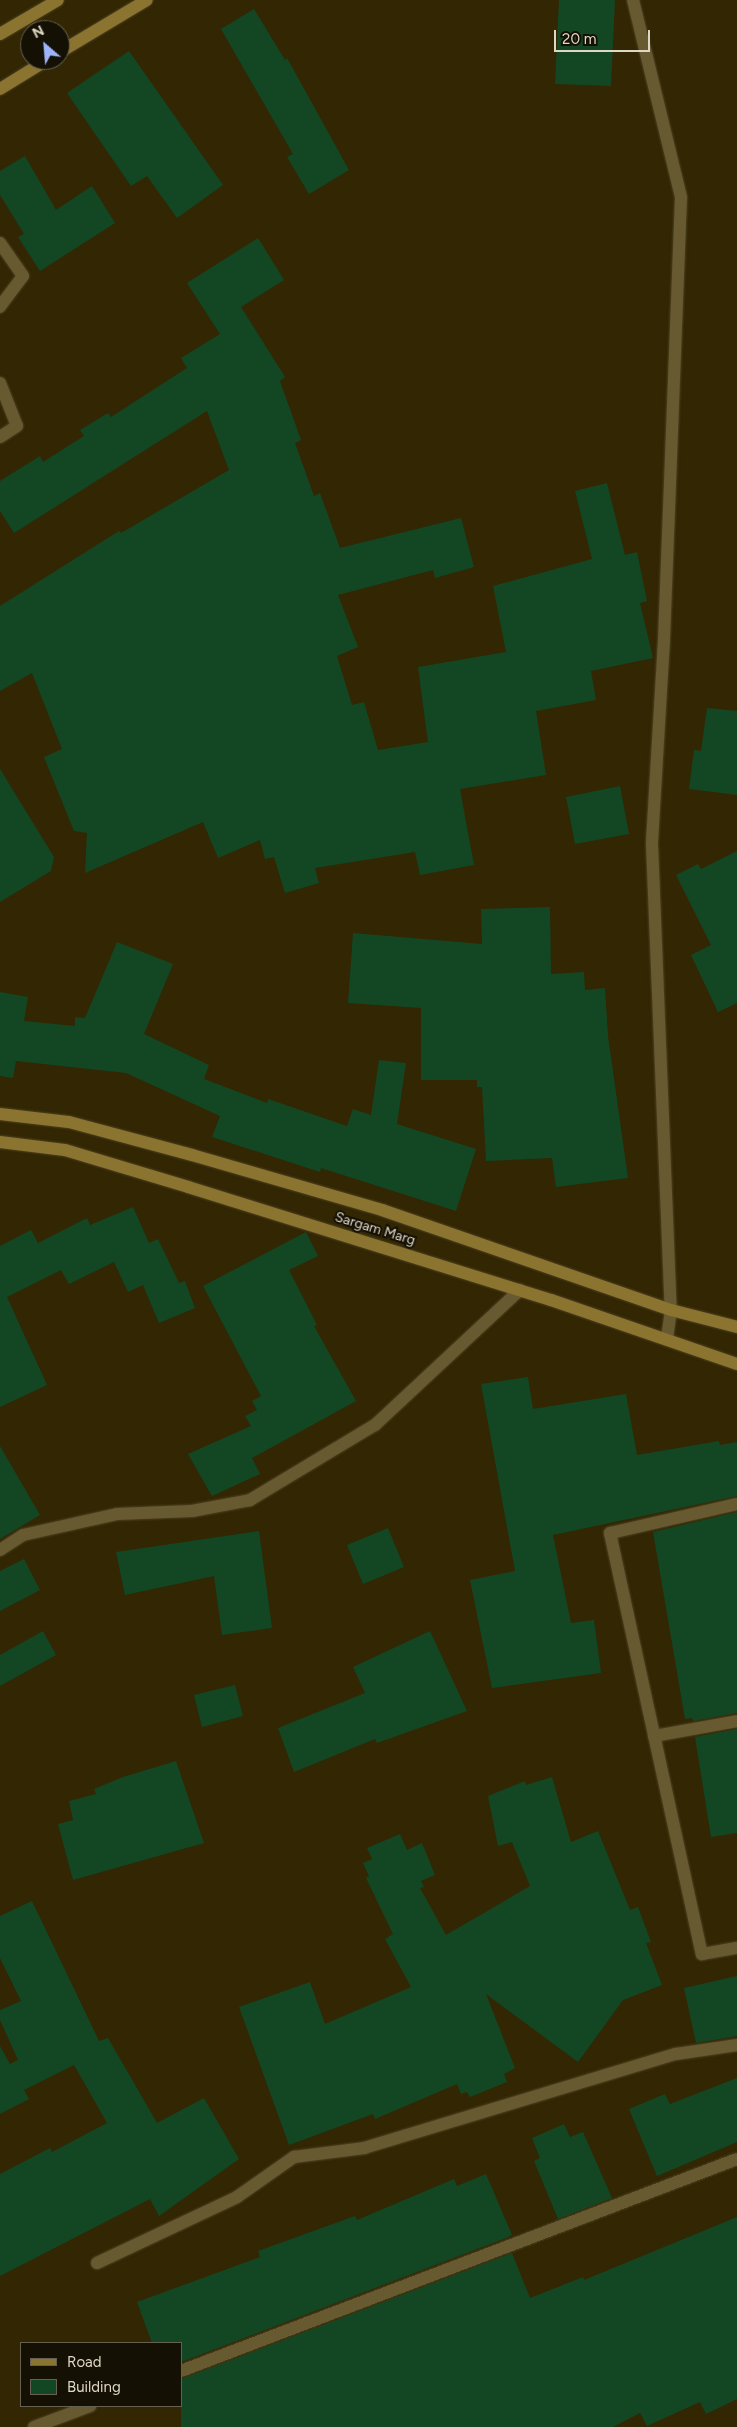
<!DOCTYPE html>
<style>
body{margin:0}
#map{position:relative;width:737px;height:2427px;overflow:hidden;background:#322603;font-family:Figtree,sans-serif}
div>[style]{position:absolute}
.building>*{inset:0;background:#134724}
.roads{filter:drop-shadow(0 0 1px #4e4222) drop-shadow(0 0 1px #4e4222)}
.street>*{height:12px;margin:-6px;padding:0 6px;transform-origin:6px;border-radius:6px;background:#675930}
.secondary>*{height:12px;margin:-6px;padding:0 6px;transform-origin:6px;border-radius:6px;background:#8b742f}
span{translate:-50% -50%;white-space:nowrap;text-align:center;line-height:1.15;-webkit-text-stroke:4px #151004;paint-order:stroke}
.street-label{font-size:14px;color:#ded7c5}
.legend{position:absolute;left:20px;top:2342px;width:162px;height:65px;box-sizing:border-box;background:#151004;border:1px solid #656051;margin:0;padding:6px 9px;list-style:none;font-size:15px;color:#ded7c5}
.legend li{display:flex;align-items:center;gap:10px;height:25px}
.legend b{width:25px;border:1px solid #656051}
.north{position:absolute;left:20px;top:20px;width:50px;height:50px;box-sizing:border-box;background:#151004;border:1px solid #656051;border-radius:50%;rotate:333deg;font-size:14px;font-weight:700;line-height:20px;text-align:center;color:#ded7c5}
.north::after{content:'';display:block;margin:auto;width:18px;height:22px;background:#9db4fd;clip-path:polygon(50% 0,100% 100%,50% 72%,0 100%)}
.scale{position:absolute;left:554px;top:30px;width:96px;height:22px;box-sizing:border-box;border:2px solid #ded7c5;border-top:0;padding-left:6px;font-size:15px;line-height:18px;white-space:nowrap;color:#ded7c5;-webkit-text-stroke:4px #151004;paint-order:stroke}
</style>
<div id="map">
<div class="building">
<div style="clip-path:polygon(559px 0,615px 0,611px 86px,555px 84px)"></div>
<div style="clip-path:polygon(254px 9px,285px 60px,287px 58px,349px 170px,309px 194px,287px 157px,293px 154px,221px 29px)"></div>
<div style="clip-path:polygon(129px 51px,223px 185px,177px 218px,147px 176px,131px 186px,67px 93px)"></div>
<div style="clip-path:polygon(25px 156px,56px 210px,92px 186px,115px 223px,40px 271px,18px 237px,24px 234px,0 195px,0 171px)"></div>
<div style="clip-path:polygon(258px 238px,284px 280px,241px 307px,285px 377px,280px 381px,301px 440px,295px 443px,314px 496px,320px 493px,340px 548px,461px 518px,474px 567px,435px 578px,433px 570px,338px 595px,358px 647px,337px 656px,352px 705px,364px 702px,378px 750px,428px 742px,418px 667px,506px 652px,493px 586px,592px 559px,575px 491px,607px 483px,625px 555px,637px 552px,647px 601px,640px 603px,653px 658px,591px 671px,596px 700px,536px 711px,546px 775px,460px 789px,474px 865px,420px 875px,415px 852px,315px 868px,319px 883px,285px 893px,274px 857px,265px 859px,260px 840px,218px 858px,203px 822px,85px 873px,87px 833px,74px 831px,44px 757px,62px 749px,32px 673px,0 691px,0 606px,119px 531px,121px 533px,229px 470px,207px 411px,14px 533px,0 511px,0 481px,40px 456px,43px 462px,84px 436px,80px 430px,108px 413px,111px 417px,187px 368px,181px 358px,220px 334px,187px 283px)"></div>
<div style="clip-path:polygon(707px 708px,737px 711px,737px 795px,689px 789px,694px 750px,701px 751px)"></div>
<div style="clip-path:polygon(0 769px,54px 857px,51px 871px,0 902px)"></div>
<div style="clip-path:polygon(620px 786px,629px 834px,575px 844px,566px 797px)"></div>
<div style="clip-path:polygon(737px 851px,737px 1003px,718px 1012px,691px 955px,711px 945px,676px 875px,698px 864px,701px 869px)"></div>
<div style="clip-path:polygon(550px 907px,551px 974px,584px 972px,585px 990px,605px 988px,608px 1036px,628px 1178px,556px 1187px,552px 1158px,486px 1161px,482px 1087px,477px 1087px,477px 1080px,421px 1080px,421px 1008px,348px 1003px,353px 933px,482px 944px,481px 909px)"></div>
<div style="clip-path:polygon(117px 942px,173px 964px,144px 1034px,209px 1065px,204px 1079px,267px 1103px,268px 1099px,347px 1126px,353px 1109px,371px 1115px,379px 1060px,406px 1063px,397px 1124px,476px 1149px,456px 1211px,321px 1168px,320px 1172px,212px 1137px,220px 1116px,126px 1073px,16px 1061px,13px 1078px,0 1076px,0 992px,28px 997px,24px 1021px,75px 1026px,75px 1017px,85px 1018px)"></div>
<div style="clip-path:polygon(133px 1207px,149px 1243px,158px 1239px,179px 1283px,185px 1281px,195px 1308px,159px 1323px,143px 1285px,128px 1292px,114px 1262px,69px 1284px,61px 1270px,7px 1297px,47px 1385px,0 1407px,0 1246px,31px 1230px,38px 1243px,87px 1218px,90px 1225px)"></div>
<div style="clip-path:polygon(306px 1232px,318px 1256px,289px 1270px,317px 1325px,314px 1326px,356px 1401px,252px 1458px,260px 1474px,212px 1496px,188px 1454px,251px 1426px,245px 1416px,257px 1410px,252px 1401px,261px 1396px,203px 1286px)"></div>
<div style="clip-path:polygon(528px 1377px,533px 1409px,626px 1394px,637px 1455px,719px 1441px,720px 1445px,737px 1442px,737px 1496px,553px 1535px,571px 1623px,594px 1620px,601px 1673px,492px 1688px,470px 1580px,515px 1571px,481px 1384px)"></div>
<div style="clip-path:polygon(0 1446px,40px 1515px,0 1539px)"></div>
<div style="clip-path:polygon(737px 1512px,737px 1713px,693px 1721px,692px 1718px,685px 1719px,653px 1532px)"></div>
<div style="clip-path:polygon(388px 1528px,404px 1567px,363px 1584px,347px 1545px)"></div>
<div style="clip-path:polygon(259px 1531px,272px 1628px,222px 1635px,214px 1576px,125px 1595px,116px 1552px)"></div>
<div style="clip-path:polygon(24px 1559px,40px 1590px,0 1611px,0 1571px)"></div>
<div style="clip-path:polygon(43px 1631px,56px 1655px,0 1686px,0 1655px)"></div>
<div style="clip-path:polygon(430px 1631px,467px 1711px,377px 1743px,375px 1739px,294px 1772px,278px 1728px,365px 1693px,353px 1667px)"></div>
<div style="clip-path:polygon(235px 1685px,243px 1716px,202px 1727px,194px 1695px)"></div>
<div style="clip-path:polygon(737px 1729px,737px 1833px,711px 1837px,695px 1737px)"></div>
<div style="clip-path:polygon(176px 1761px,204px 1843px,73px 1880px,58px 1824px,73px 1820px,69px 1801px,96px 1794px,94px 1789px,123px 1777px)"></div>
<div style="clip-path:polygon(552px 1777px,571px 1842px,598px 1831px,630px 1910px,638px 1907px,651px 1942px,646px 1943px,662px 1985px,623px 2000px,578px 2062px,486px 1994px,515px 2068px,504px 2074px,507px 2082px,470px 2097px,467px 2092px,461px 2094px,457px 2084px,375px 2119px,373px 2114px,289px 2145px,239px 2007px,310px 1982px,325px 2024px,411px 1987px,385px 1939px,393px 1934px,366px 1878px,369px 1876px,363px 1863px,372px 1859px,367px 1848px,400px 1834px,407px 1850px,422px 1843px,435px 1875px,421px 1881px,424px 1887px,420px 1888px,446px 1935px,530px 1886px,512px 1842px,498px 1846px,488px 1796px,525px 1781px,526px 1785px)"></div>
<div style="clip-path:polygon(32px 1901px,99px 2041px,108px 2038px,157px 2123px,204px 2098px,239px 2159px,159px 2216px,150px 2199px,0 2276px,0 2174px,50px 2148px,52px 2152px,107px 2123px,74px 2065px,24px 2090px,29px 2099px,0 2114px,0 2046px,10px 2064px,18px 2060px,0 2020px,0 2010px,21px 2001px,0 1958px,0 1916px)"></div>
<div style="clip-path:polygon(737px 1976px,737px 2036px,696px 2043px,684px 1988px)"></div>
<div style="clip-path:polygon(737px 2078px,737px 2142px,657px 2176px,629px 2109px,665px 2094px,670px 2104px)"></div>
<div style="clip-path:polygon(564px 2124px,570px 2137px,583px 2132px,612px 2198px,558px 2219px,534px 2161px,540px 2158px,532px 2138px)"></div>
<div style="clip-path:polygon(486px 2174px,512px 2235px,506px 2238px,181px 2362px,181px 2343px,152px 2343px,137px 2302px,260px 2257px,258px 2251px,355px 2216px,357px 2220px,454px 2179px,457px 2186px)"></div>
<div style="clip-path:polygon(737px 2217px,737px 2399px,706px 2414px,700px 2402px,647px 2426px,640px 2413px,613px 2427px,181px 2427px,181px 2379px,512px 2253px,530px 2298px,583px 2277px,584px 2280px)"></div>
</div>
<div class="roads">
<div class="street">
<div style="left:633px;top:0;width:203px;rotate:76.3deg"></div>
<div style="left:681px;top:197px;width:443px;rotate:92.2deg"></div>
<div style="left:664px;top:640px;width:204px;rotate:93.4deg"></div>
<div style="left:652px;top:844px;width:466px;rotate:87.7deg"></div>
<div style="left:671px;top:1310px;width:30px;rotate:98deg"></div>
<div style="left:0;top:243px;width:40px;rotate:55.1deg"></div>
<div style="left:23px;top:276px;width:39px;rotate:127deg"></div>
<div style="left:0;top:383px;width:46px;rotate:68.4deg"></div>
<div style="left:17px;top:426px;width:20px;rotate:147deg"></div>
<div style="left:737px;top:1504px;width:130px;rotate:167.1deg"></div>
<div style="left:610px;top:1533px;width:431px;rotate:77.7deg"></div>
<div style="left:702px;top:1954px;width:36px;rotate:-10deg"></div>
<div style="left:0;top:1550px;width:27px;rotate:-33deg"></div>
<div style="left:23px;top:1535px;width:96px;rotate:-12.6deg"></div>
<div style="left:117px;top:1514px;width:75px;rotate:-2.3deg"></div>
<div style="left:192px;top:1511px;width:59px;rotate:-10.7deg"></div>
<div style="left:250px;top:1500px;width:146px;rotate:-31deg"></div>
<div style="left:375px;top:1425px;width:198px;rotate:-43deg"></div>
<div style="left:654px;top:1736px;width:84px;rotate:-10.2deg"></div>
<div style="left:97px;top:2263px;width:155px;rotate:-25.2deg"></div>
<div style="left:237px;top:2197px;width:70px;rotate:-35.1deg"></div>
<div style="left:294px;top:2157px;width:71px;rotate:-7.3deg"></div>
<div style="left:364px;top:2148px;width:326px;rotate:-16.8deg"></div>
<div style="left:676px;top:2054px;width:62px;rotate:-8.4deg"></div>
<div style="left:181px;top:2371px;width:595px;rotate:-20.87deg"></div>
<div style="left:34px;top:2427px;width:60px;rotate:-20.6deg"></div>
</div>
<div class="secondary">
<div style="left:0;top:34px;width:67px;rotate:-30.4deg"></div>
<div style="left:60px;top:52px;width:101px;rotate:-30.9deg"></div>
<div style="left:0;top:89px;width:55px;rotate:-31.7deg"></div>
<div style="left:0;top:1114px;width:69px;rotate:6.6deg"></div>
<div style="left:69px;top:1122px;width:127px;rotate:15deg"></div>
<div style="left:192px;top:1155px;width:198px;rotate:16.1deg"></div>
<div style="left:382px;top:1210px;width:306px;rotate:19.1deg"></div>
<div style="left:671px;top:1310px;width:68px;rotate:14.4deg"></div>
<div style="left:0;top:1142px;width:65px;rotate:7deg"></div>
<div style="left:65px;top:1150px;width:128px;rotate:16.7deg"></div>
<div style="left:188px;top:1187px;width:380px;rotate:17.3deg"></div>
<div style="left:551px;top:1300px;width:197px;rotate:19deg"></div>
</div>
</div>
<div class="street-label">
<span style="left:375px;top:1229px;rotate:17deg">Sargam Marg</span>
</div>
<ul class="legend">
<li><b style="height:6px;background:#8b742f"></b>Road</li>
<li><b style="height:14px;background:#134724"></b>Building</li>
</ul>
<div class="north">N</div>
<div class="scale">20 m</div>
</div>
